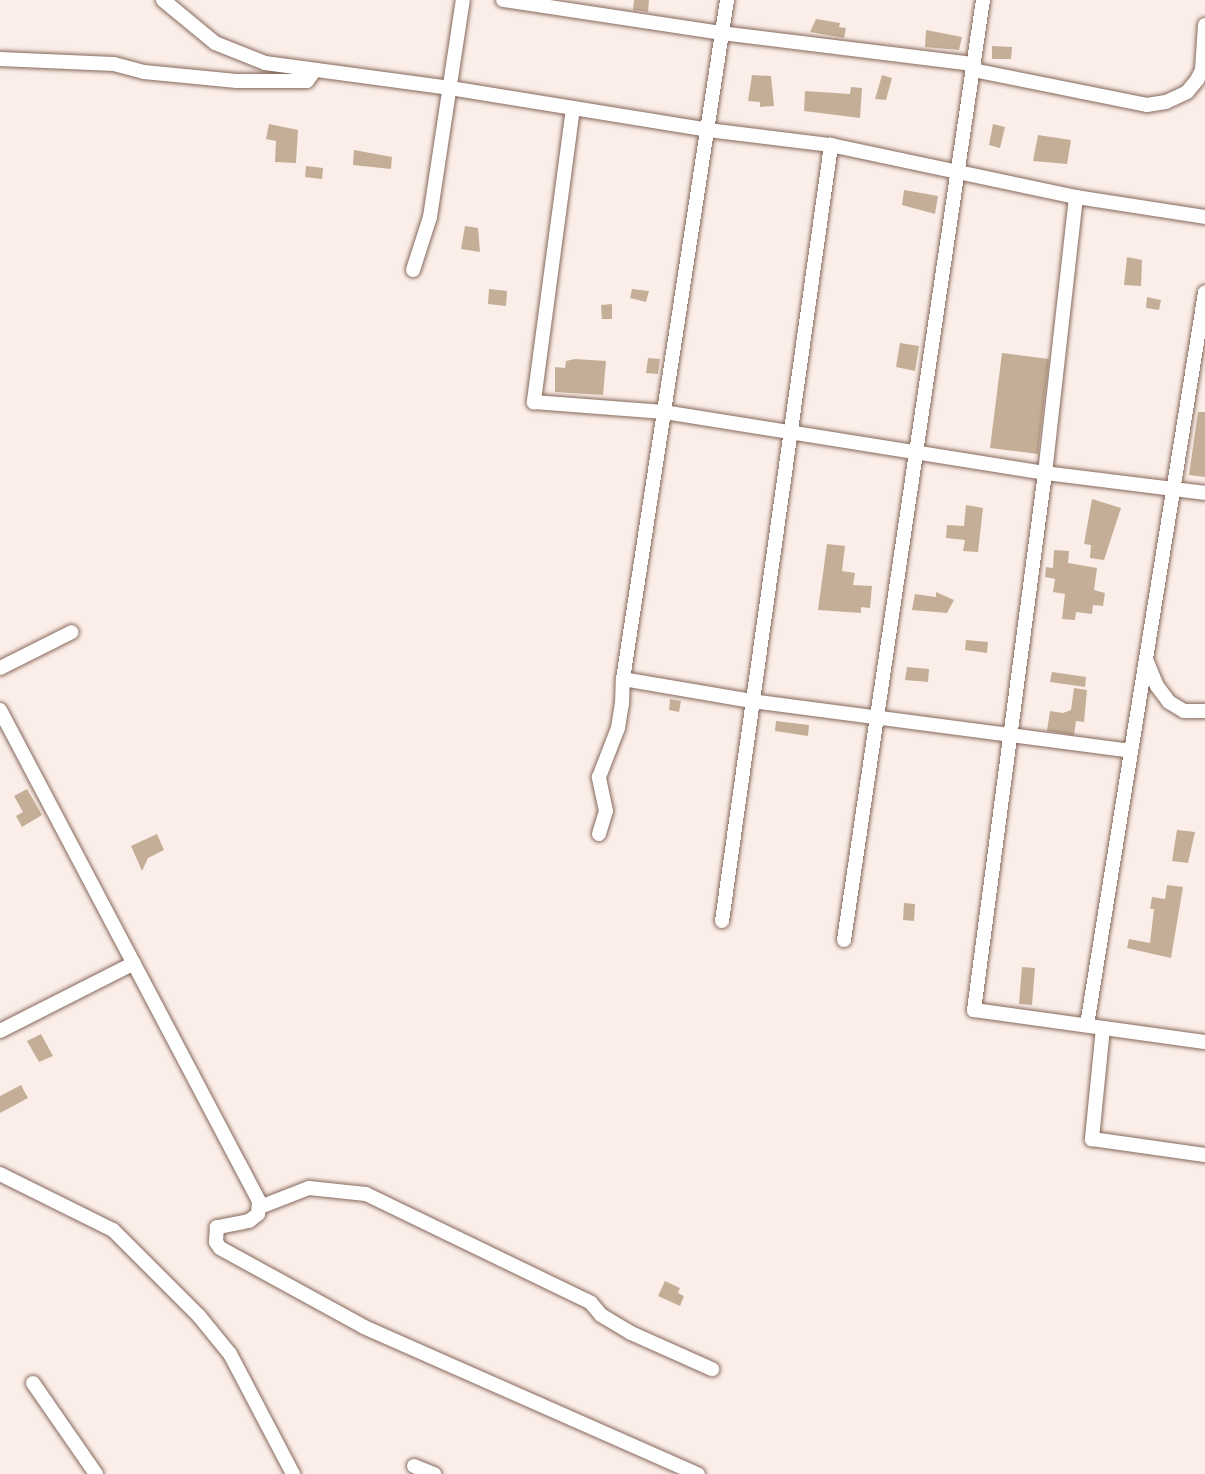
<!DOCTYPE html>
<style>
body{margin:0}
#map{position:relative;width:1205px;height:1474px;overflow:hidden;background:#fbeee8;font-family:"Crimson Pro",serif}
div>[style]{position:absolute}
.building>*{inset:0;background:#c5ae97}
.roads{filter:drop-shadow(0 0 2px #85685b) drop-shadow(0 0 2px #85685b)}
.minor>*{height:14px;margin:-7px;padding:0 7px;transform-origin:7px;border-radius:7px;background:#fff}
span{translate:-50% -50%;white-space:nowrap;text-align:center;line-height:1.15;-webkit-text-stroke:4.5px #fefefe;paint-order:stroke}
</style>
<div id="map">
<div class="building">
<div style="clip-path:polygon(634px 0,649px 0,648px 12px,633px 10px)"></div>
<div style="clip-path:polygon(816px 19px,840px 23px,839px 27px,846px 28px,844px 38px,810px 32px)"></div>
<div style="clip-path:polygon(926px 30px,962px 37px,959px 50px,925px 47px)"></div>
<div style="clip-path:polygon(992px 46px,1012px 47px,1011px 59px,992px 59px)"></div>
<div style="clip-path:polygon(752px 75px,771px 76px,774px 106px,760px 107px,760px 102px,748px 101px)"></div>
<div style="clip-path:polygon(882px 75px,892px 78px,886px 100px,875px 99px)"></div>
<div style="clip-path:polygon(851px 87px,862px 88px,860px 118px,804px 111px,805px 91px,850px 94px)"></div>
<div style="clip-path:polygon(269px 124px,298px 130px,296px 163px,275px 162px,276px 141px,266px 139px)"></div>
<div style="clip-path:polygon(993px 124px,1005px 127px,1000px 148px,989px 145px)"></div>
<div style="clip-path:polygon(1038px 135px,1071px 140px,1067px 164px,1033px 161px)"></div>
<div style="clip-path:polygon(354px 150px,392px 157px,391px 169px,353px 165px)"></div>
<div style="clip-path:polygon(306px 166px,323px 168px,322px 179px,305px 177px)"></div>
<div style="clip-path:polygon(904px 190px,938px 196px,935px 214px,902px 205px)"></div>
<div style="clip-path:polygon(465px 226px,478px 228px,480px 252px,461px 249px)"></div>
<div style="clip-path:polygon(1127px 257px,1142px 260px,1141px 286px,1124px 285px)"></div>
<div style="clip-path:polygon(489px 289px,507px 291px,506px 306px,488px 304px)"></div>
<div style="clip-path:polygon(632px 289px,649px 291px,646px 302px,630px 298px)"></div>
<div style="clip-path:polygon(1147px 297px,1161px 300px,1159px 310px,1146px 308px)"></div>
<div style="clip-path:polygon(612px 304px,612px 319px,602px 319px,601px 305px)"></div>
<div style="clip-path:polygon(900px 343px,919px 346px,915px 371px,896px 367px)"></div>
<div style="clip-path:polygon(1002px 353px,1049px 359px,1038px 454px,990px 448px)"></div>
<div style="clip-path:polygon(648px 358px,660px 359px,658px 374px,646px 373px)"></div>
<div style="clip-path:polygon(575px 359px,606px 361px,603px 395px,555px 392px,555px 367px,565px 368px,566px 361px)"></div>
<div style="clip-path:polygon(1198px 412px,1205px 412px,1205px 477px,1189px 475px)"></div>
<div style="clip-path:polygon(1092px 499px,1121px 508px,1104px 560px,1090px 558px,1091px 545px,1084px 544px)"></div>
<div style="clip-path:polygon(966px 505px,983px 508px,978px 552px,963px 551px,965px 540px,946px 538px,947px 525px,964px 526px)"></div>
<div style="clip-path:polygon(827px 544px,845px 546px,842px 571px,855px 573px,853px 585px,872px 586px,870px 608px,861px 607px,861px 613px,818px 610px)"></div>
<div style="clip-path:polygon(1054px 550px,1069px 551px,1068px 563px,1097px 568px,1094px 590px,1105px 593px,1103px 606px,1093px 605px,1092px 614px,1076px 612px,1075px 620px,1062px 619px,1065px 594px,1053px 592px,1055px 579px,1045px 577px,1046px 567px,1053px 568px)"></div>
<div style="clip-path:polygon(936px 592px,954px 600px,947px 613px,912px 610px,915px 594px,936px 597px)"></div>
<div style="clip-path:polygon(966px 640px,988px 642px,987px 653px,965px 650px)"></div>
<div style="clip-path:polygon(907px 667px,929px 669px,928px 682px,905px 680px)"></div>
<div style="clip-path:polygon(1052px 672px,1086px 677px,1085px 687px,1050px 682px)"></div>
<div style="clip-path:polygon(1074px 688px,1087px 690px,1084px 722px,1076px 721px,1074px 735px,1047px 731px,1050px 711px,1063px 713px,1071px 710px)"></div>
<div style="clip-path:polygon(670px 699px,681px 701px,679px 712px,669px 710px)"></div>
<div style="clip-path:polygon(776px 721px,809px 725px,808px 736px,775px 731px)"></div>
<div style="clip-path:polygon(27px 789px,42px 815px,22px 827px,16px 816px,23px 812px,14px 796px)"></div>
<div style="clip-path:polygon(1177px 830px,1195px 832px,1188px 863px,1172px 861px)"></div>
<div style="clip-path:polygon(157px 834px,164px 850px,148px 858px,142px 871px,131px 846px)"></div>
<div style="clip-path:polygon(1167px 885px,1183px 887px,1171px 958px,1127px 948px,1129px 939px,1150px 943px,1154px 909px,1150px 909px,1152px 897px,1165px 899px)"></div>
<div style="clip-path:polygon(904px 903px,915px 904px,914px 921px,903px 920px)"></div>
<div style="clip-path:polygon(1022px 967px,1035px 968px,1032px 1005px,1019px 1004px)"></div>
<div style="clip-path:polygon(41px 1034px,53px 1056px,39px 1062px,27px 1041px)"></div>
<div style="clip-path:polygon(21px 1085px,28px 1098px,0 1113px,0 1096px)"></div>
<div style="clip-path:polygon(665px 1281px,680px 1288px,678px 1293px,684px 1296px,680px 1306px,658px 1296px)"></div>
</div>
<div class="roads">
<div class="minor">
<div style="left:163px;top:0;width:67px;rotate:39.6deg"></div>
<div style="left:215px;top:43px;width:54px;rotate:21.8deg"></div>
<div style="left:265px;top:63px;width:187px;rotate:7.7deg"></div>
<div style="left:450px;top:88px;width:261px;rotate:9.2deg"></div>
<div style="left:708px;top:130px;width:124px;rotate:7deg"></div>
<div style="left:831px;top:145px;width:250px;rotate:12deg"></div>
<div style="left:1076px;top:197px;width:131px;rotate:8.8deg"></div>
<div style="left:503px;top:0;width:220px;rotate:8.6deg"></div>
<div style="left:721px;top:33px;width:255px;rotate:7deg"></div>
<div style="left:0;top:59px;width:114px;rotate:2.5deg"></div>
<div style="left:114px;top:64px;width:31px;rotate:15deg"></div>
<div style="left:144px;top:72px;width:93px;rotate:5.5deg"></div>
<div style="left:237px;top:81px;width:70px"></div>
<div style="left:307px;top:81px;width:14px;rotate:-54deg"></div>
<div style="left:973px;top:70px;width:177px;rotate:11.4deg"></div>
<div style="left:1147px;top:105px;width:19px;rotate:-9deg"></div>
<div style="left:1166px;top:102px;width:23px;rotate:-25deg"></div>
<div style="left:1187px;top:92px;width:16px;rotate:-50deg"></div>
<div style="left:1197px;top:80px;width:11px;rotate:-63deg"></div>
<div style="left:1202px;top:70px;width:45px;rotate:-86.2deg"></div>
<div style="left:573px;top:108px;width:297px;rotate:97.6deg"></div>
<div style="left:534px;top:402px;width:130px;rotate:4.4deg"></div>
<div style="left:664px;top:412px;width:386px;rotate:9.1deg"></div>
<div style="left:1045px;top:473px;width:161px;rotate:7.1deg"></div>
<div style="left:1076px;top:197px;width:278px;rotate:96.4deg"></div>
<div style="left:1045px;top:473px;width:542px;rotate:97.53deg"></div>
<div style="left:974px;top:1010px;width:233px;rotate:7.9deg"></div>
<div style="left:413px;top:270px;width:56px;rotate:-72.2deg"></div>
<div style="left:430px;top:217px;width:219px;rotate:-81.4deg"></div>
<div style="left:1146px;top:659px;width:29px;rotate:68deg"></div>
<div style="left:1157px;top:686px;width:20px;rotate:53deg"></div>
<div style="left:1169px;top:702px;width:17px;rotate:31deg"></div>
<div style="left:1184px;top:711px;width:21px"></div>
<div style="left:0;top:668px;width:80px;rotate:-26.6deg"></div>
<div style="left:623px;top:679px;width:131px;rotate:9.7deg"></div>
<div style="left:752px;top:701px;width:381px;rotate:7.5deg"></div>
<div style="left:0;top:710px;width:555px;rotate:62.19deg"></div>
<div style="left:259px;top:1201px;width:13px;rotate:94deg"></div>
<div style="left:258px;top:1214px;width:11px;rotate:142deg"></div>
<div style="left:249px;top:1221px;width:33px;rotate:169deg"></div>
<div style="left:217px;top:1227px;width:15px;rotate:94deg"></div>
<div style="left:216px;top:1242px;width:7px;rotate:56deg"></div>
<div style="left:220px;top:1248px;width:164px;rotate:28.7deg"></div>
<div style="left:364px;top:1327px;width:365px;rotate:23.8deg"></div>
<div style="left:599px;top:834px;width:24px;rotate:-73deg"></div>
<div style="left:606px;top:811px;width:35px;rotate:-102deg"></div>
<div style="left:599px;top:777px;width:53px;rotate:-68.8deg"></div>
<div style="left:618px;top:728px;width:24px;rotate:-81deg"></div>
<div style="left:622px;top:704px;width:25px;rotate:-88deg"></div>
<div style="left:623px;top:679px;width:687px;rotate:-81.29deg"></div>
<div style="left:722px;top:921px;width:784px;rotate:-82deg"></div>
<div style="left:844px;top:940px;width:950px;rotate:-81.59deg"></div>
<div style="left:1087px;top:1025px;width:742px;rotate:-80.85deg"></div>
<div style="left:1103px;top:1028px;width:112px;rotate:95.7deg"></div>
<div style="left:1092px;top:1139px;width:114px;rotate:8.1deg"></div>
<div style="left:0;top:1031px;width:150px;rotate:-26.9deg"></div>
<div style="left:0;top:1174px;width:126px;rotate:26.4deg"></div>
<div style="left:113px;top:1230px;width:122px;rotate:45deg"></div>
<div style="left:199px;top:1316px;width:49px;rotate:50.8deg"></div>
<div style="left:230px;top:1354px;width:136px;rotate:62.3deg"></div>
<div style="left:260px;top:1207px;width:53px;rotate:-21.2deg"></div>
<div style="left:309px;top:1188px;width:57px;rotate:6deg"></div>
<div style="left:366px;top:1194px;width:250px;rotate:25.8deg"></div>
<div style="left:591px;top:1303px;width:16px;rotate:50deg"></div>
<div style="left:601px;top:1315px;width:35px;rotate:31deg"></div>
<div style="left:631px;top:1333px;width:89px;rotate:24deg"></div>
<div style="left:33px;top:1383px;width:111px;rotate:55.3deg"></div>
<div style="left:414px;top:1466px;width:22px;rotate:22deg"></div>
</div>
</div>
</div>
